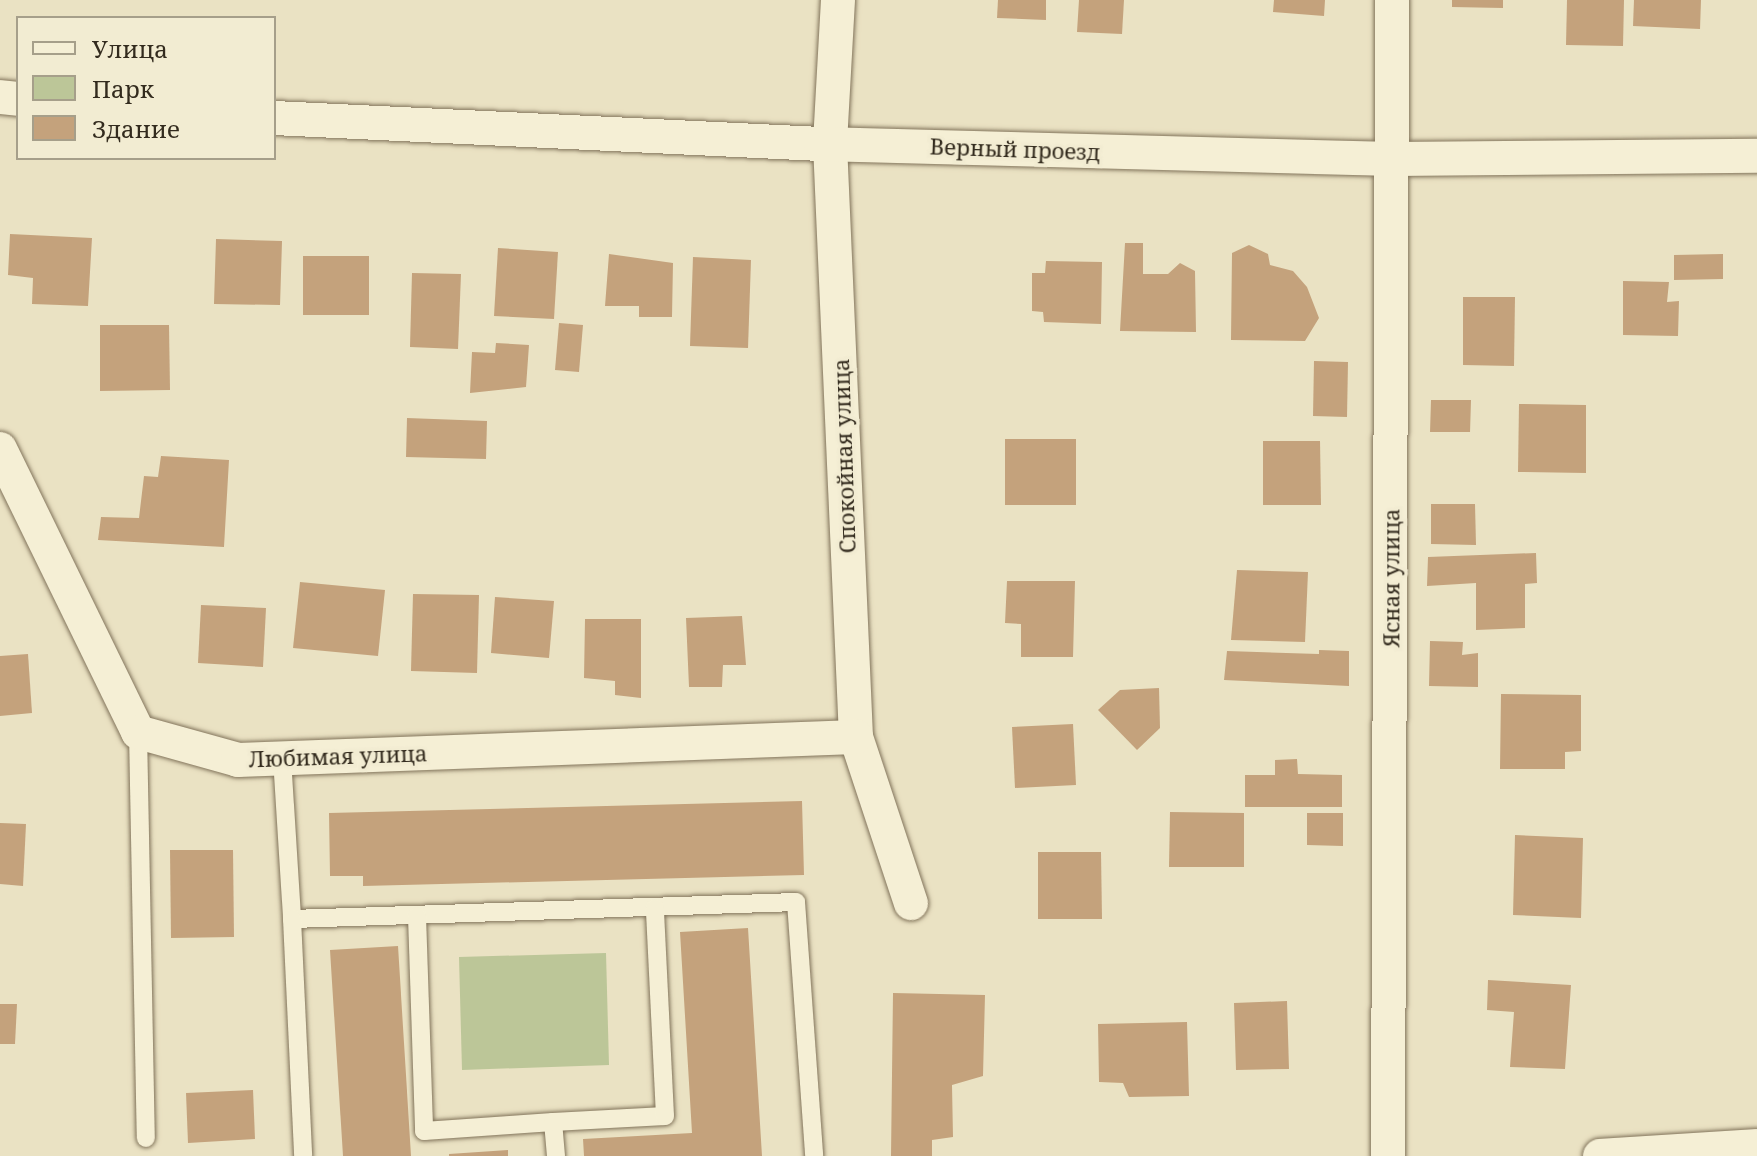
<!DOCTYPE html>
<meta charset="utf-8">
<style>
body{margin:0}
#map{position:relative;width:1757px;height:1156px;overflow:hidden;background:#eae2c3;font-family:"Noto Serif",serif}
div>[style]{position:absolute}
.green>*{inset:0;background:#bcc698}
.building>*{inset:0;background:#c4a27c}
.roads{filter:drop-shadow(0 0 2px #82745b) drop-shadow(0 0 2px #82745b)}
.service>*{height:18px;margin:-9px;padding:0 9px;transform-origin:9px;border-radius:9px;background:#f5efd5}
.minor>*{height:34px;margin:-17px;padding:0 17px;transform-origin:17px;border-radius:17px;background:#f5efd5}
span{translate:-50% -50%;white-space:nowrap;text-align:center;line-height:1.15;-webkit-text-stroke:7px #f2ecd2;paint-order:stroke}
.street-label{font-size:22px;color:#332b1e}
.legend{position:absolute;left:16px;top:16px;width:260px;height:144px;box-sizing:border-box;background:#f2ecd2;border:2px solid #a69f8a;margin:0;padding:10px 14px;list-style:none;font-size:24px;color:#332b1e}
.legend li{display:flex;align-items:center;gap:16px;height:40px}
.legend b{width:40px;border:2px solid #a69f8a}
</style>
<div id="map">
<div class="green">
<div style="clip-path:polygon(606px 953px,609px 1065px,462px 1070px,459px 957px)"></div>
</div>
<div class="building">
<div style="clip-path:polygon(998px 0,1046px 0,1046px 20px,997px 18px)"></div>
<div style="clip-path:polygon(1079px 0,1124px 0,1122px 34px,1077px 32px)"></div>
<div style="clip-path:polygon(1274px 0,1325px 0,1324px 16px,1273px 12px)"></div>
<div style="clip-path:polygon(1452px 0,1503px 0,1503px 8px,1452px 7px)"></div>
<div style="clip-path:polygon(1567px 0,1624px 0,1623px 46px,1566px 45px)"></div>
<div style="clip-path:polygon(1634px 0,1701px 0,1700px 29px,1633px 26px)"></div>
<div style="clip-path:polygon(10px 234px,92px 238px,88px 306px,32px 304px,33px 278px,8px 275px)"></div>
<div style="clip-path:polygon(216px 239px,282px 241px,280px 305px,214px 304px)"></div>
<div style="clip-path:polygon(1125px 243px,1143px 243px,1143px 274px,1168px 274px,1180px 263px,1195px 271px,1196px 332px,1120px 331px)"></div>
<div style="clip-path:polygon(1249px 245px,1268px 254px,1270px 265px,1293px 271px,1307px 287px,1319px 318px,1305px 341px,1231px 340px,1232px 253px)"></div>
<div style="clip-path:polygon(498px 248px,558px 252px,554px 319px,494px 316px)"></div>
<div style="clip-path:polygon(609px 254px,673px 263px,672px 317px,639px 317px,639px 306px,605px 306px)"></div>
<div style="clip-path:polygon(1723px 254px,1723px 279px,1674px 280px,1674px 255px)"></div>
<div style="clip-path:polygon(303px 256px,369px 256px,369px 315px,303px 315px)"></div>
<div style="clip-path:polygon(693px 257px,751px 260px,748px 348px,690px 346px)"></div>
<div style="clip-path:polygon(1046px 261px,1102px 262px,1101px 324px,1044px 322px,1043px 312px,1032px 311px,1032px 273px,1045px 273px)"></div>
<div style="clip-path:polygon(412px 273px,461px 274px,458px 349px,410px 347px)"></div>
<div style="clip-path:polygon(1623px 281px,1669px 282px,1667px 302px,1679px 301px,1678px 336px,1623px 335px)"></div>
<div style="clip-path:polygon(1463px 297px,1515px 297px,1514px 366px,1463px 365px)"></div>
<div style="clip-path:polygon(559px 323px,583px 325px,579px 372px,555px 370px)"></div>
<div style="clip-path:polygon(100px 325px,169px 325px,170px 390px,100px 391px)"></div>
<div style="clip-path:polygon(496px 343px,529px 345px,526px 387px,470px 393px,472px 352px,495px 353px)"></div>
<div style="clip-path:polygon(1314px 361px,1348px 362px,1347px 417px,1313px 416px)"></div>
<div style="clip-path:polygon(1431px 400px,1471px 400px,1470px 432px,1430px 432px)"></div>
<div style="clip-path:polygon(1519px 404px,1586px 405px,1586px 473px,1518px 472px)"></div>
<div style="clip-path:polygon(407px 418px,487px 421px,486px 459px,406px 457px)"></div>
<div style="clip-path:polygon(1005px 439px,1076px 439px,1076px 505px,1005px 505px)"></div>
<div style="clip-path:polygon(1263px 441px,1320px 441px,1321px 505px,1263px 505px)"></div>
<div style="clip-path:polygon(161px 456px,229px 460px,224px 547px,98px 540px,101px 517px,139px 518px,144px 476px,158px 477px)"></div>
<div style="clip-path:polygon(1431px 504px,1475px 504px,1476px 545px,1431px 544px)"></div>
<div style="clip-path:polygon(1536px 553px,1537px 583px,1525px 584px,1525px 628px,1476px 630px,1476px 583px,1427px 586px,1428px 557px)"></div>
<div style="clip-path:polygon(1237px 570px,1308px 572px,1305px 642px,1231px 640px)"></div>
<div style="clip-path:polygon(1007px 581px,1075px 581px,1073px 657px,1021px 657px,1021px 624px,1005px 623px)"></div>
<div style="clip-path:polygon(300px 582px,385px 590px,378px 656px,293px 648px)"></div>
<div style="clip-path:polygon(413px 594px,479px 595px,477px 673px,411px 671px)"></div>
<div style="clip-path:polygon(495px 597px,554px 601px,549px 658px,491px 653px)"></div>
<div style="clip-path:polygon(201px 605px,266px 608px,263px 667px,198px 663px)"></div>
<div style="clip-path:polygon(742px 616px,746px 665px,723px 665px,722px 687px,689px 687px,686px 618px)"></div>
<div style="clip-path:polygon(585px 619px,641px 619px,641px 698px,615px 695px,615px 681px,584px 678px)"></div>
<div style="clip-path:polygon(1430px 641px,1463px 642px,1462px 655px,1478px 653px,1478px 687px,1429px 686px)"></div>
<div style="clip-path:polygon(1319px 650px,1349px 651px,1349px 686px,1224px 680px,1227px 651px,1319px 654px)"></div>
<div style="clip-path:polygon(28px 654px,32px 713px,0 716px,0 656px)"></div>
<div style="clip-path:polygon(1159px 688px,1160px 728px,1137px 750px,1098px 710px,1120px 690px)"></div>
<div style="clip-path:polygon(1501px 694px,1581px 695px,1581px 751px,1565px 752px,1565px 769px,1500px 769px)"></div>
<div style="clip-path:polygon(1073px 724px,1076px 785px,1015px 788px,1012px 727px)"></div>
<div style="clip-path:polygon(1297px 759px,1298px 774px,1342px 775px,1342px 807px,1245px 807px,1245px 775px,1275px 775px,1275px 760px)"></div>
<div style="clip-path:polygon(802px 801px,804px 875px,363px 886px,363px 876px,330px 876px,329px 813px)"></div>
<div style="clip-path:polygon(1170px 812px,1244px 813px,1244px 867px,1169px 867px)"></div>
<div style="clip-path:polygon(1307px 813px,1343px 813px,1343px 846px,1307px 845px)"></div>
<div style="clip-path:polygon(0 823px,26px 824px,23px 886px,0 884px)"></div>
<div style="clip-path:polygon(1515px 835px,1583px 838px,1581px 918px,1513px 915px)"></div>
<div style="clip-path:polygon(170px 850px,233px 850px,234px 937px,171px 938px)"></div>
<div style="clip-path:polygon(1038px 852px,1101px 852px,1102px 919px,1038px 919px)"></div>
<div style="clip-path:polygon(748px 928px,762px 1156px,584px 1156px,583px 1139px,692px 1133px,680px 932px)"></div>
<div style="clip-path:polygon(398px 946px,411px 1156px,343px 1156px,330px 950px)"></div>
<div style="clip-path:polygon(1488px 980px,1571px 985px,1565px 1069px,1510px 1067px,1514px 1012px,1487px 1010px)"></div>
<div style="clip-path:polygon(893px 993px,985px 995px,983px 1076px,952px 1085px,953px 1137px,932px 1140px,932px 1156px,891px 1156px)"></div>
<div style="clip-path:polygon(1287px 1001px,1289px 1069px,1236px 1070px,1234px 1003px)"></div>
<div style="clip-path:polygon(0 1004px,17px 1004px,15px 1044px,0 1044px)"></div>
<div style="clip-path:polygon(1187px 1022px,1189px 1096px,1129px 1097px,1123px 1083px,1099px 1082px,1098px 1024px)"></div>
<div style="clip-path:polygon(253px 1090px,255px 1139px,188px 1143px,186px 1093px)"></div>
<div style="clip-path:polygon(508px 1150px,508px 1156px,449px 1156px,449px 1154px)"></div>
</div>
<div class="roads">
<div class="service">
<div style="left:138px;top:732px;width:406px;rotate:88.9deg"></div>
<div style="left:282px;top:758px;width:161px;rotate:86.4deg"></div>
<div style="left:292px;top:919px;width:504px;rotate:-1.93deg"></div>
<div style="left:796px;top:902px;width:255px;rotate:85.9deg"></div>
<div style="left:417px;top:916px;width:215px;rotate:88.1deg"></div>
<div style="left:424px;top:1131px;width:129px;rotate:-4deg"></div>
<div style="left:292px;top:919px;width:237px;rotate:87.3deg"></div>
<div style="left:556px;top:1156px;width:34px;rotate:-95deg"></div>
<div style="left:553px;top:1122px;width:112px;rotate:-3.1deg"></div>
<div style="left:665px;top:1116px;width:208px;rotate:-92.8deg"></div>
</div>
<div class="minor">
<div style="left:838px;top:0;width:144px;rotate:93.2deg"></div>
<div style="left:830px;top:144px;width:594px;rotate:87.49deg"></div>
<div style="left:856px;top:737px;width:175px;rotate:71.7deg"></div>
<div style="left:0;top:97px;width:18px;rotate:6deg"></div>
<div style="left:274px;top:118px;width:548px;rotate:2.72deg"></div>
<div style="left:821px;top:144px;width:573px;rotate:1.5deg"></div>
<div style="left:1394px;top:159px;width:363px;rotate:-0.5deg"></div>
<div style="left:0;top:449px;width:315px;rotate:64deg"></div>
<div style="left:138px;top:732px;width:104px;rotate:15.6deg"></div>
<div style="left:238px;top:760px;width:618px;rotate:-2.13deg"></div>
<div style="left:1388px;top:1156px;width:1156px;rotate:-89.8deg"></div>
<div style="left:1600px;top:1156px;width:157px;rotate:-3.6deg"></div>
</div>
</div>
<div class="street-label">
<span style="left:1015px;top:149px;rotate:2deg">Верный проезд</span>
<span style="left:844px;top:456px;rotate:-92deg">Спокойная улица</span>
<span style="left:1391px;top:578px;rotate:-90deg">Ясная улица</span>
<span style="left:338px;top:756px;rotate:-2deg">Любимая улица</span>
</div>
<ul class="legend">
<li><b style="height:10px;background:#f5efd5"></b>Улица</li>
<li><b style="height:22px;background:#bcc698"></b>Парк</li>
<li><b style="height:22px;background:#c4a27c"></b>Здание</li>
</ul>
</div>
